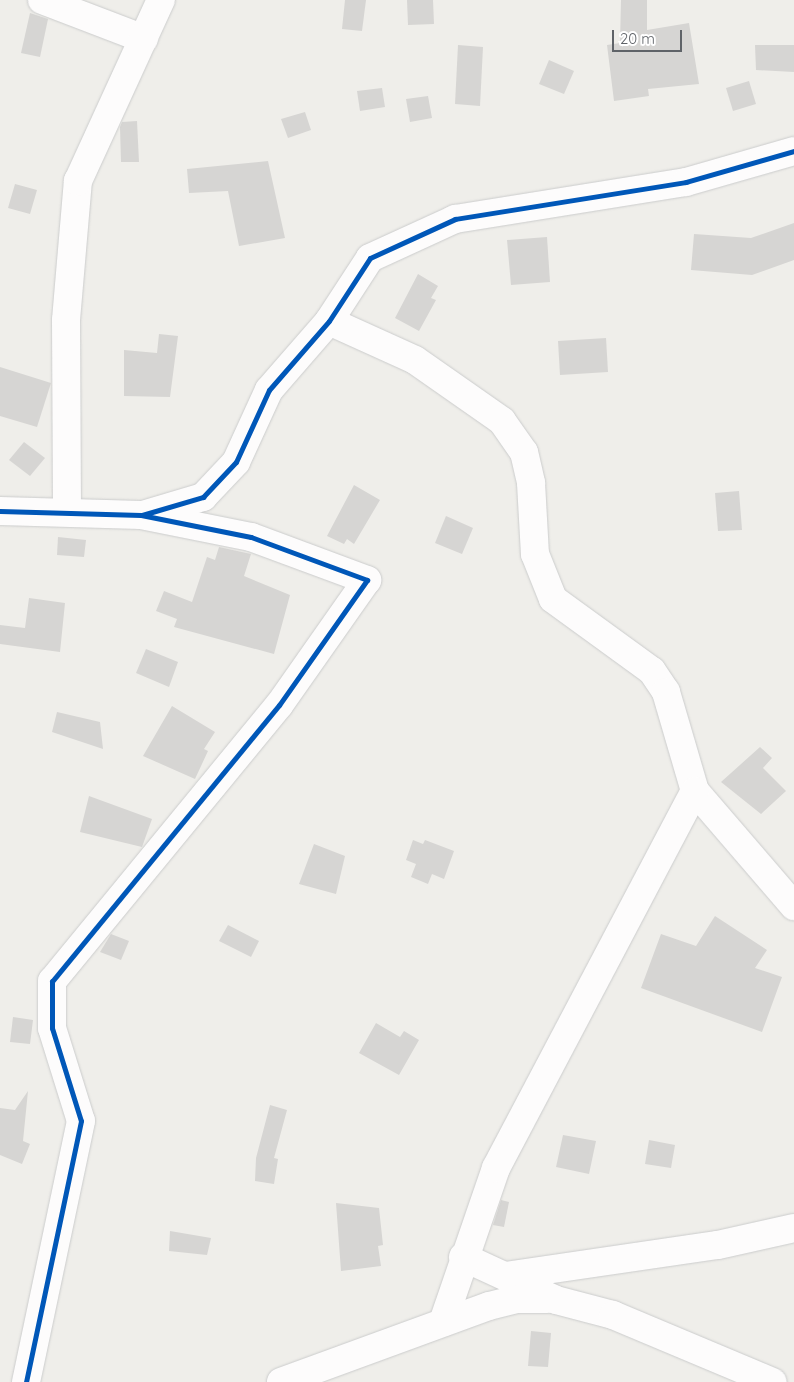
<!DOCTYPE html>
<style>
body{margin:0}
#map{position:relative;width:794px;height:1382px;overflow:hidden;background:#efeeea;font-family:Quicksand,sans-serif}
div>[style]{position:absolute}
.building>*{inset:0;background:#d6d5d3}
.roads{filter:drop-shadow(0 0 1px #cbcccc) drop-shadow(0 0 1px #cbcccc)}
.street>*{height:28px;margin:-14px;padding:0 14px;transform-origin:14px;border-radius:14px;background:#fdfcfc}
.cycleway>*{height:5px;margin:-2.5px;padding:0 2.5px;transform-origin:2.5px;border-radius:2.5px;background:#0057b8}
span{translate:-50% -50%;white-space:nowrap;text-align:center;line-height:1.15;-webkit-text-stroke:4px #fff;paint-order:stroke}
.scale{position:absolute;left:612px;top:30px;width:70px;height:22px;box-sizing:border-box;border:2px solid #5f6368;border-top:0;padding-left:6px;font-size:15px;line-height:18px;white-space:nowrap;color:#5f6368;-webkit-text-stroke:4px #fff;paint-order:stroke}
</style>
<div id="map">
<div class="building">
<div style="clip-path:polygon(345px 0,366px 0,362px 31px,342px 29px)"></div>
<div style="clip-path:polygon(407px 0,433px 0,434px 24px,408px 25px)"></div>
<div style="clip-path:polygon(621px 0,647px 0,647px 30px,689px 23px,699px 84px,648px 89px,649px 96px,614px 101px,607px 45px,620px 43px)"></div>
<div style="clip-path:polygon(30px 13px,48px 19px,40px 57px,21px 53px)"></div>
<div style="clip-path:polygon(458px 45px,483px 47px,480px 106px,455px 104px)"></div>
<div style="clip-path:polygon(755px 45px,794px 45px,794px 72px,756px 70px)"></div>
<div style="clip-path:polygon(549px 60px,574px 71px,564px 94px,539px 84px)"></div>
<div style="clip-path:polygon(749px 81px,756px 104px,733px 111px,726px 88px)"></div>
<div style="clip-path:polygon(382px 88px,385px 107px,360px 111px,357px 91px)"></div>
<div style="clip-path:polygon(428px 96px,432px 118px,410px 122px,406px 99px)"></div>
<div style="clip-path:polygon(305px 112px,311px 130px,288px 138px,281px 119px)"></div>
<div style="clip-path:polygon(137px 121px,139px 162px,121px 162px,120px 127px,122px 122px)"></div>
<div style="clip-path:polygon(268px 161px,285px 238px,239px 246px,228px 191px,189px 193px,187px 169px)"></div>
<div style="clip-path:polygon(15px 184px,37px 190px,30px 214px,8px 208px)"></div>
<div style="clip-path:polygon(794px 223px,794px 260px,752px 275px,691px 270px,694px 234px,751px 238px)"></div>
<div style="clip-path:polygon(547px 237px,550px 282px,511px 285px,507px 240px)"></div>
<div style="clip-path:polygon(418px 274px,438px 286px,431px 298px,436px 300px,419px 331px,395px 318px)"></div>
<div style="clip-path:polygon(159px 334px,178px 336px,170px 397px,124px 396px,124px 350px,157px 353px)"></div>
<div style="clip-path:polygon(606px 338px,608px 372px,560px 375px,558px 341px)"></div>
<div style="clip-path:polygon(0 367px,51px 383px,37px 427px,0 416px)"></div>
<div style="clip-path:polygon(24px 442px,45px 458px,30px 476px,9px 460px)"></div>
<div style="clip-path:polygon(354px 485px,380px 500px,354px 544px,347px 539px,344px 544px,327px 536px)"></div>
<div style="clip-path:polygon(739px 491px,742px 530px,718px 531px,715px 493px)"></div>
<div style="clip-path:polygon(446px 516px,473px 528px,462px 554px,435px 543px)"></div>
<div style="clip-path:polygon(58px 537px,86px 540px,84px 557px,57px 555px)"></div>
<div style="clip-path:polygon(219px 547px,251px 554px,244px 576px,290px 595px,274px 654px,174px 627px,177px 619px,156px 611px,164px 591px,192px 602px,207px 557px,215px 560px)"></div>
<div style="clip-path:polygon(29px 598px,65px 603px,60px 652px,0 644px,0 625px,25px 628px)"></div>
<div style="clip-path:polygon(146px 649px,178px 662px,169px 687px,136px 673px)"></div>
<div style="clip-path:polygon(172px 706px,215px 732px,204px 749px,208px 751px,195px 779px,143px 756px)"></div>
<div style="clip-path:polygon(57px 712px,100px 722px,103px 749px,52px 732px)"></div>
<div style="clip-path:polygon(760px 747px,772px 758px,763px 768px,786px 791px,761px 814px,721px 782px)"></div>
<div style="clip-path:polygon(89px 796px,152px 819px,142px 847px,80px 832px)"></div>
<div style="clip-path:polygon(413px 840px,423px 844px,425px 840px,454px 851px,444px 879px,432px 874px,428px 884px,411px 877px,416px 864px,406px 860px)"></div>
<div style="clip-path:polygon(314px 844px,345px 856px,336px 894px,299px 884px)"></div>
<div style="clip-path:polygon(715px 916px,767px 950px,755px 968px,782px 977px,762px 1032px,641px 988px,661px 934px,696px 946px)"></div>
<div style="clip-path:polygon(228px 925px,259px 941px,251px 957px,219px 941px)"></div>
<div style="clip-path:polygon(111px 934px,129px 941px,121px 960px,100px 952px)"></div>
<div style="clip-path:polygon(13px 1017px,33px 1020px,30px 1044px,10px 1042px)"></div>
<div style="clip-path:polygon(376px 1023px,400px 1037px,404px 1031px,419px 1040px,399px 1075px,359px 1053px)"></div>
<div style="clip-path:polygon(28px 1091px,23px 1141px,30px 1144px,22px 1164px,0 1155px,0 1108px,15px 1110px)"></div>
<div style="clip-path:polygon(270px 1105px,287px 1110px,274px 1158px,278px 1159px,274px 1184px,255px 1181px,256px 1158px)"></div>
<div style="clip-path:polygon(563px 1135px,596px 1141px,589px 1174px,556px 1167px)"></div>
<div style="clip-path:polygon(649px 1140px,675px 1145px,671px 1168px,645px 1164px)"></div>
<div style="clip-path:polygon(501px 1200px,509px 1202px,504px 1227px,493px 1225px)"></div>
<div style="clip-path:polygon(336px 1203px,379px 1208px,383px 1245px,378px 1246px,381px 1266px,341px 1271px)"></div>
<div style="clip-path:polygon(170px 1231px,211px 1238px,207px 1255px,169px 1251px)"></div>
<div style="clip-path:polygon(531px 1331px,551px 1333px,548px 1367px,528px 1366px)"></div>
</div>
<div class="roads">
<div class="street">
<div style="left:42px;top:0;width:109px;rotate:20.9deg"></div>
<div style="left:329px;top:321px;width:94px;rotate:24.4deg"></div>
<div style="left:415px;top:360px;width:106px;rotate:35deg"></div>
<div style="left:502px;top:421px;width:38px;rotate:55deg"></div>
<div style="left:524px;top:452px;width:32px;rotate:77deg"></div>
<div style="left:531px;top:483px;width:71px;rotate:86.8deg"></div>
<div style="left:535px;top:554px;width:48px;rotate:68.2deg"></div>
<div style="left:553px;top:599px;width:122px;rotate:36deg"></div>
<div style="left:652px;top:671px;width:25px;rotate:56deg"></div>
<div style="left:666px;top:692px;width:103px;rotate:73.7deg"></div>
<div style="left:695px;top:791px;width:152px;rotate:49.3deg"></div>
<div style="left:0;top:511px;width:141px;rotate:1.6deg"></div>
<div style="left:141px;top:515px;width:112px;rotate:11.3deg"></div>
<div style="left:251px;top:537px;width:124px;rotate:20.3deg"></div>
<div style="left:367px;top:580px;width:153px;rotate:125.1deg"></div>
<div style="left:279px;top:705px;width:357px;rotate:129.4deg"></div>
<div style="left:52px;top:981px;width:47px;rotate:90deg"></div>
<div style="left:52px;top:1028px;width:97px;rotate:72.7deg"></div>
<div style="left:81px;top:1121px;width:267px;rotate:101.9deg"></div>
<div style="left:67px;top:511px;width:191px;rotate:-90.3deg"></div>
<div style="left:66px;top:320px;width:140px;rotate:-85.1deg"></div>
<div style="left:78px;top:181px;width:199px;rotate:-65.4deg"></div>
<div style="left:143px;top:515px;width:63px;rotate:-16.7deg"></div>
<div style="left:203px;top:497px;width:48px;rotate:-46.7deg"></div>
<div style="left:236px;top:462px;width:79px;rotate:-65.4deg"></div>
<div style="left:269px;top:390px;width:91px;rotate:-49deg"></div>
<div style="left:329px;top:321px;width:75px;rotate:-56.9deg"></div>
<div style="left:370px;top:258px;width:94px;rotate:-24.6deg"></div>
<div style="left:455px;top:219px;width:234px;rotate:-9.1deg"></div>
<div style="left:686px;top:182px;width:112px;rotate:-16deg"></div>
<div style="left:463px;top:1257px;width:102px;rotate:24.8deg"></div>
<div style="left:556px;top:1300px;width:59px;rotate:14.7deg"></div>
<div style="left:613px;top:1315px;width:173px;rotate:22.8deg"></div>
<div style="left:505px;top:1276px;width:215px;rotate:-8.3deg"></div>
<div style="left:718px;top:1245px;width:78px;rotate:-12.6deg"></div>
<div style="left:443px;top:1322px;width:163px;rotate:-71deg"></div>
<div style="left:496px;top:1168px;width:426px;rotate:-62.2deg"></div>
<div style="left:281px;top:1382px;width:221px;rotate:-20.1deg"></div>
<div style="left:489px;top:1306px;width:30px;rotate:-14deg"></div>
<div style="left:518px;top:1299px;width:29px"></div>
</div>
</div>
<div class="cycleway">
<div style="left:0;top:511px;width:141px;rotate:1.6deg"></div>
<div style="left:141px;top:515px;width:112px;rotate:11.3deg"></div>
<div style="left:251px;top:537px;width:124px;rotate:20.3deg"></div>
<div style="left:367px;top:580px;width:153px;rotate:125.1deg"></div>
<div style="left:279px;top:705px;width:357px;rotate:129.4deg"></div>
<div style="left:52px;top:981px;width:47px;rotate:90deg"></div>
<div style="left:52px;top:1028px;width:97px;rotate:72.7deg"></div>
<div style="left:81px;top:1121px;width:267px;rotate:101.9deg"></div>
<div style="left:142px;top:515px;width:64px;rotate:-16.4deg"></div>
<div style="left:203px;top:497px;width:48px;rotate:-46.7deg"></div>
<div style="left:236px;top:462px;width:79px;rotate:-65.4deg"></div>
<div style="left:269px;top:390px;width:91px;rotate:-49deg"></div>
<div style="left:329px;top:321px;width:75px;rotate:-56.9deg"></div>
<div style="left:370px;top:258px;width:94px;rotate:-24.6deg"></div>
<div style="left:455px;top:219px;width:234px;rotate:-9.1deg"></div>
<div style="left:686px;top:182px;width:112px;rotate:-16deg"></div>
</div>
<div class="scale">20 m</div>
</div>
